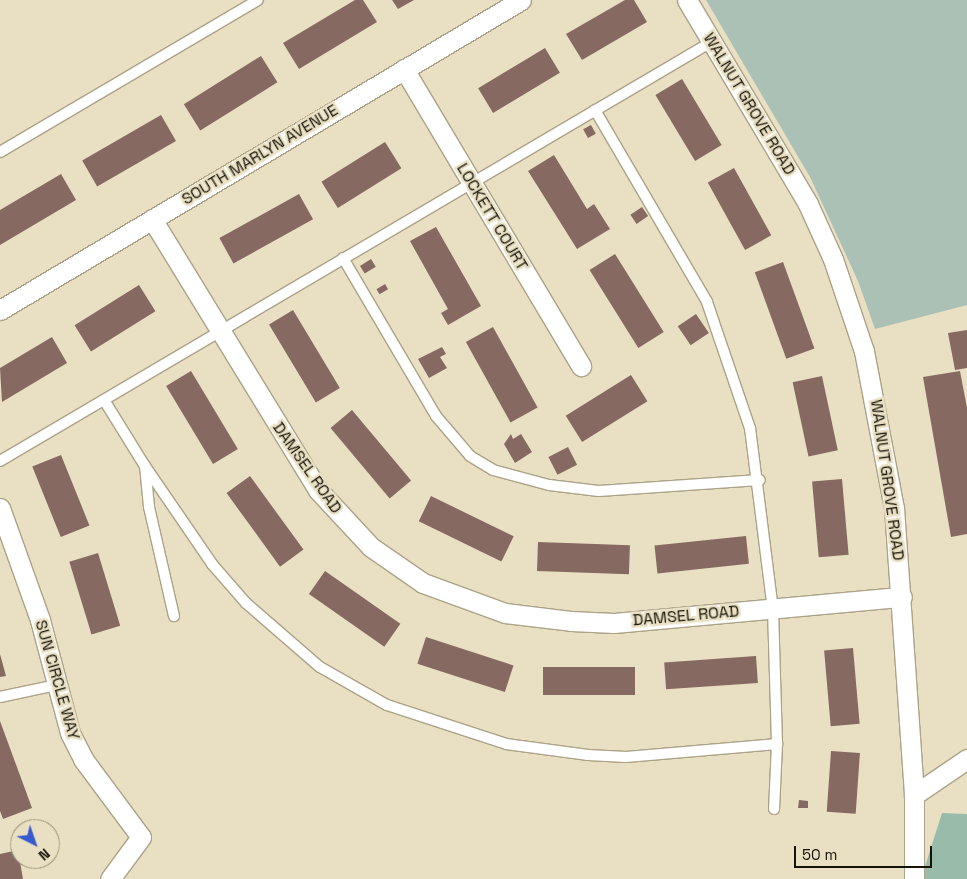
<!DOCTYPE html>
<style>
body{margin:0}
#map{position:relative;width:967px;height:879px;overflow:hidden;background:#e9e0c3;font-family:"Space Grotesk",sans-serif}
div>[style]{position:absolute}
.green>*{inset:0;background:#acc1b6}
.forest>*{inset:0;background:#99bcaa}
.building>*{inset:0;background:#866961;transform-origin:0 0}
.roads{filter:drop-shadow(1px 0 #aba287) drop-shadow(-1px 0 #aba287) drop-shadow(0 1px #aba287) drop-shadow(0 -1px #aba287)}
.service>*{height:10px;margin:-5px;padding:0 5px;transform-origin:5px;border-radius:5px;background:#fff}
.minor>*{height:19px;margin:-9.5px;padding:0 9.5px;transform-origin:9.5px;border-radius:9.5px;background:#fff}
span{translate:-50% -50%;white-space:nowrap;text-align:center;line-height:1.15;-webkit-text-stroke:5px #e9e0c3;paint-order:stroke}
.street-label{font-size:16px;color:#151208}
.north{position:absolute;left:10px;top:819px;width:50px;height:50px;box-sizing:border-box;background:#e9e0c3;border:1px solid #948e78;border-radius:50%;rotate:139deg;font-size:14px;font-weight:700;line-height:20px;text-align:center;color:#151208}
.north::after{content:'';display:block;margin:auto;width:18px;height:22px;background:#375bcc;clip-path:polygon(50% 0,100% 100%,50% 72%,0 100%)}
.scale{position:absolute;left:794px;top:846px;width:138px;height:22px;box-sizing:border-box;border:2px solid #151208;border-top:0;padding-left:6px;font-size:15px;line-height:18px;white-space:nowrap;color:#151208;-webkit-text-stroke:4px #e9e0c3;paint-order:stroke}
</style>
<div id="map">
<div class="green">
<i style="clip-path:polygon(706px 0,967px 0,967px 305px,875px 329px,858px 281px,810px 177px)"></i>
</div>
<div class="forest">
<i style="clip-path:polygon(942px 813px,967px 814px,967px 879px,921px 879px)"></i>
</div>
<div class="building">
<i style="clip-path:polygon(355px 0,363px 0,377px 22px,299px 69px,283px 43px)"></i>
<i style="clip-path:polygon(392px 0,414px 0,398px 9px)"></i>
<i style="clip-path:polygon(625px 0,634px 0,647px 22px,582px 60px,566px 34px)"></i>
<i style="left:545px;top:48px;width:29px;height:78px;rotate:59deg"></i>
<i style="left:261px;top:56px;width:31px;height:91px;rotate:58deg"></i>
<i style="left:682px;top:79px;width:77px;height:31px;rotate:59deg"></i>
<i style="left:161px;top:115px;width:30px;height:91px;rotate:60deg"></i>
<i style="left:591px;top:125px;width:10px;height:9px;rotate:61deg"></i>
<i style="left:385px;top:142px;width:31px;height:75px;rotate:58deg"></i>
<i style="clip-path:polygon(554px 155px,587px 209px,594px 204px,610px 229px,577px 249px,528px 171px)"></i>
<i style="left:734px;top:168px;width:77px;height:30px;rotate:61deg"></i>
<i style="clip-path:polygon(61px 174px,76px 200px,0 245px,0 210px)"></i>
<i style="left:299px;top:194px;width:29px;height:91px;rotate:61deg"></i>
<i style="left:642px;top:207px;width:11px;height:14px;rotate:56deg"></i>
<i style="clip-path:polygon(436px 227px,481px 306px,448px 325px,441px 313px,448px 309px,410px 241px)"></i>
<i style="left:615px;top:254px;width:92px;height:30px;rotate:58deg"></i>
<i style="left:371px;top:259px;width:9px;height:13px;rotate:58deg"></i>
<i style="left:783px;top:262px;width:92px;height:30px;rotate:70deg"></i>
<i style="left:385px;top:284px;width:6px;height:10px;rotate:59deg"></i>
<i style="left:139px;top:285px;width:31px;height:76px;rotate:58deg"></i>
<i style="left:293px;top:310px;width:91px;height:28px;rotate:59deg"></i>
<i style="left:696px;top:314px;width:23px;height:22px;rotate:56deg"></i>
<i style="left:493px;top:327px;width:92px;height:31px;rotate:61deg"></i>
<i style="clip-path:polygon(967px 330px,967px 368px,955px 370px,948px 333px)"></i>
<i style="clip-path:polygon(52px 337px,67px 363px,2px 402px,0 368px)"></i>
<i style="clip-path:polygon(442px 347px,446px 354px,440px 357px,447px 368px,429px 378px,418px 359px)"></i>
<i style="left:191px;top:371px;width:91px;height:29px;rotate:59deg"></i>
<i style="clip-path:polygon(960px 371px,967px 408px,967px 534px,951px 537px,923px 377px)"></i>
<i style="left:631px;top:375px;width:31px;height:77px;rotate:58deg"></i>
<i style="left:822px;top:376px;width:76px;height:30px;rotate:78deg"></i>
<i style="left:352px;top:410px;width:92px;height:28px;rotate:50deg"></i>
<i style="clip-path:polygon(511px 434px,513px 439px,521px 434px,532px 452px,515px 463px,504px 444px)"></i>
<i style="left:568px;top:447px;width:20px;height:22px;rotate:63deg"></i>
<i style="left:61px;top:455px;width:76px;height:31px;rotate:68deg"></i>
<i style="left:250px;top:476px;width:91px;height:29px;rotate:54deg"></i>
<i style="left:842px;top:479px;width:76px;height:30px;rotate:85deg"></i>
<i style="left:431px;top:496px;width:92px;height:28px;rotate:26deg"></i>
<i style="left:746px;top:536px;width:28px;height:92px;rotate:84deg"></i>
<i style="left:538px;top:542px;width:92px;height:29px;rotate:2deg"></i>
<i style="left:98px;top:553px;width:76px;height:30px;rotate:73deg"></i>
<i style="left:325px;top:571px;width:92px;height:28px;rotate:35deg"></i>
<i style="left:426px;top:637px;width:92px;height:28px;rotate:18deg"></i>
<i style="left:853px;top:648px;width:76px;height:29px;rotate:85deg"></i>
<i style="clip-path:polygon(0 654px,6px 676px,0 677px)"></i>
<i style="left:756px;top:656px;width:27px;height:92px;rotate:86deg"></i>
<i style="left:635px;top:667px;width:28px;height:92px;rotate:90deg"></i>
<i style="clip-path:polygon(0 721px,32px 808px,3px 819px,0 811px)"></i>
<i style="left:831px;top:751px;width:29px;height:61px;rotate:4deg"></i>
<i style="clip-path:polygon(799px 800px,808px 801px,808px 808px,798px 808px)"></i>
<i style="clip-path:polygon(18px 850px,23px 879px,0 879px,0 854px)"></i>
</div>
<div class="roads">
<div class="service">
<i style="left:595px;top:110px;width:222px;rotate:59.7deg"></i>
<i style="left:707px;top:302px;width:133px;rotate:71.2deg"></i>
<i style="left:750px;top:428px;width:182px;rotate:82.8deg"></i>
<i style="left:773px;top:609px;width:135px;rotate:88.3deg"></i>
<i style="left:777px;top:744px;width:65px;rotate:92.6deg"></i>
<i style="left:0;top:152px;width:299px;rotate:-30.5deg"></i>
<i style="left:343px;top:258px;width:183px;rotate:59.5deg"></i>
<i style="left:436px;top:416px;width:52px;rotate:49.6deg"></i>
<i style="left:470px;top:456px;width:27px;rotate:31deg"></i>
<i style="left:493px;top:470px;width:58px;rotate:15deg"></i>
<i style="left:549px;top:485px;width:50px;rotate:6.8deg"></i>
<i style="left:599px;top:491px;width:161px;rotate:-3.9deg"></i>
<i style="left:104px;top:400px;width:78px;rotate:58.2deg"></i>
<i style="left:145px;top:466px;width:41px;rotate:84.4deg"></i>
<i style="left:149px;top:507px;width:112px;rotate:77.1deg"></i>
<i style="left:0;top:461px;width:828px;rotate:-30.5deg"></i>
<i style="left:145px;top:466px;width:119px;rotate:55.6deg"></i>
<i style="left:212px;top:564px;width:52px;rotate:48.9deg"></i>
<i style="left:246px;top:603px;width:98px;rotate:40.9deg"></i>
<i style="left:320px;top:667px;width:77px;rotate:29.6deg"></i>
<i style="left:387px;top:705px;width:125px;rotate:18.1deg"></i>
<i style="left:506px;top:744px;width:83px;rotate:7.6deg"></i>
<i style="left:588px;top:755px;width:38px;rotate:3deg"></i>
<i style="left:626px;top:757px;width:152px;rotate:-4.9deg"></i>
<i style="left:0;top:697px;width:57px;rotate:-12.1deg"></i>
</div>
<div class="minor">
<i style="left:687px;top:0;width:237px;rotate:59.3deg"></i>
<i style="left:808px;top:204px;width:60px;rotate:65.6deg"></i>
<i style="left:833px;top:259px;width:97px;rotate:71.4deg"></i>
<i style="left:864px;top:351px;width:160px;rotate:79.2deg"></i>
<i style="left:894px;top:508px;width:288px;rotate:86deg"></i>
<i style="left:914px;top:795px;width:84px;rotate:90deg"></i>
<i style="left:404px;top:69px;width:346px;rotate:59.2deg"></i>
<i style="left:152px;top:219px;width:318px;rotate:58.5deg"></i>
<i style="left:318px;top:490px;width:78px;rotate:47.1deg"></i>
<i style="left:371px;top:547px;width:63px;rotate:34.7deg"></i>
<i style="left:423px;top:583px;width:87px;rotate:20.1deg"></i>
<i style="left:505px;top:613px;width:66px;rotate:6.9deg"></i>
<i style="left:571px;top:621px;width:43px;rotate:2.7deg"></i>
<i style="left:614px;top:623px;width:289px;rotate:-5.2deg"></i>
<i style="left:0;top:310px;width:606px;rotate:-30.75deg"></i>
<i style="left:0;top:508px;width:119px;rotate:70.3deg"></i>
<i style="left:40px;top:620px;width:117px;rotate:75.1deg"></i>
<i style="left:70px;top:733px;width:29px;rotate:63deg"></i>
<i style="left:83px;top:759px;width:97px;rotate:53.4deg"></i>
<i style="left:141px;top:837px;width:52px;rotate:126.4deg"></i>
<i style="left:914px;top:795px;width:64px;rotate:-34.2deg"></i>
</div>
</div>
<div class="street-label">
<span style="left:749px;top:104px;rotate:59deg">WALNUT GROVE ROAD</span>
<span style="left:260px;top:155px;rotate:-31deg">SOUTH MARLYN AVENUE</span>
<span style="left:492px;top:217px;rotate:59deg">LOCKETT COURT</span>
<span style="left:307px;top:468px;rotate:55deg">DAMSEL ROAD</span>
<span style="left:887px;top:480px;rotate:82deg">WALNUT GROVE ROAD</span>
<span style="left:686px;top:616px;rotate:-5deg">DAMSEL ROAD</span>
<span style="left:57px;top:680px;rotate:74deg">SUN CIRCLE WAY</span>
</div>
<div class="north">N</div>
<div class="scale">50 m</div>
</div>
